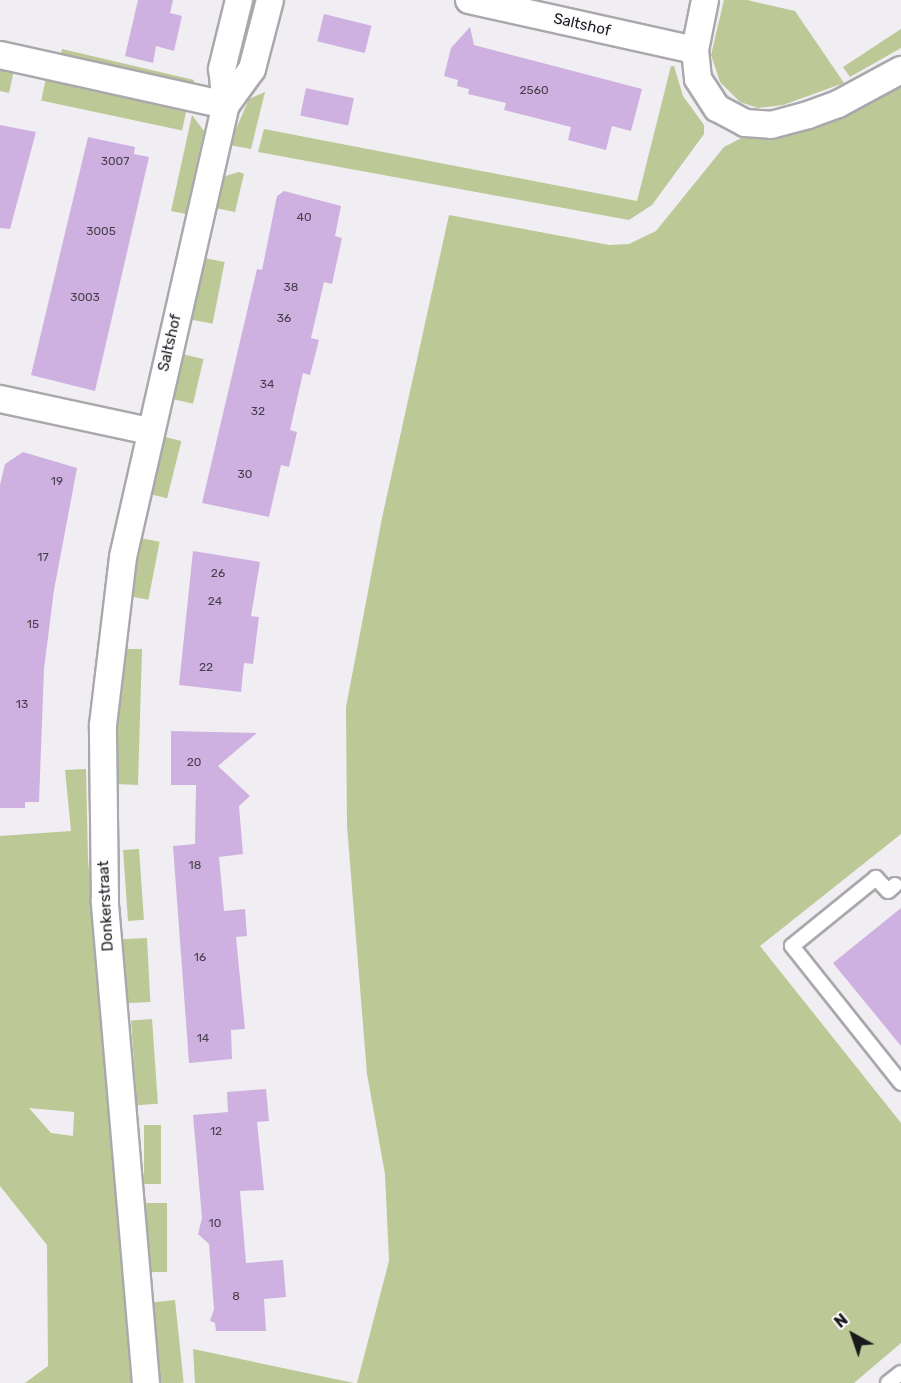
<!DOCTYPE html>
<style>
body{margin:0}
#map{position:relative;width:901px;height:1383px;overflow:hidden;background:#f0eef2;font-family:Rubik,sans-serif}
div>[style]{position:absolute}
.green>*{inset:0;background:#bcc895;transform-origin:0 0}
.building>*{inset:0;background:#ceb1e0;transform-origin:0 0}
.roads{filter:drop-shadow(2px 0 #aaa8ab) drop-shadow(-2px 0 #aaa8ab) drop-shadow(0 2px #aaa8ab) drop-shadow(0 -2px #aaa8ab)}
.lane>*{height:14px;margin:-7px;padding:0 7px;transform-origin:7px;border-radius:7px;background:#fff}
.street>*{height:26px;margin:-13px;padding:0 13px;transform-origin:13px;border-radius:13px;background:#fff}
span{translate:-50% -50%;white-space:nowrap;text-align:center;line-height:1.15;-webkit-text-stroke:4.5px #fefcff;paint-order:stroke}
.number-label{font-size:12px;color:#473f4c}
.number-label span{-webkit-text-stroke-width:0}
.street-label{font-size:15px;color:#1a191b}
.north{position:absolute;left:823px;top:1305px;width:60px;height:60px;-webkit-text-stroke:4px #fefcff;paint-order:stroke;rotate:320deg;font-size:16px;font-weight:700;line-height:24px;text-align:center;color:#1a191b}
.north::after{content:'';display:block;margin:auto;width:21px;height:27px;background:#1a191b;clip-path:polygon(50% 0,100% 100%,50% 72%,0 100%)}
</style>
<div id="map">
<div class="green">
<i style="clip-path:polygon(246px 0,260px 0,242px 73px,232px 73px)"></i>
<i style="clip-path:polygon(724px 0,747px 0,795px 11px,844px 83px,783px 105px,758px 108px,740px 102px,720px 82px,711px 55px)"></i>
<i style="clip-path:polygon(901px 29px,901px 48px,850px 77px,843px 67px)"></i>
<i style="clip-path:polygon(62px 49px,194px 80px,193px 87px,60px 58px)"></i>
<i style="clip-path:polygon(671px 66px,674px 66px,683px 96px,704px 125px,704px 134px,652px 205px,629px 220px,258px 152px,264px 129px,637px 201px)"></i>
<i style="clip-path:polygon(0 67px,14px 70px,9px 93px,0 91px)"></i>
<i style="left:46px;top:78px;width:144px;height:23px;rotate:12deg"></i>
<i style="clip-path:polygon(901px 81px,901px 834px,760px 946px,901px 1123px,901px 1343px,854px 1383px,357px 1383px,389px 1261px,385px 1174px,367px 1074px,347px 826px,346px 707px,382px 518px,449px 215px,609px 245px,629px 244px,656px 231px,724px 147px,747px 135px)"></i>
<i style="clip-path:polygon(265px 92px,251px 149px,229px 145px,249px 99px)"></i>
<i style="clip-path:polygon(192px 115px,204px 131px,186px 214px,171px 211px)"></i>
<i style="clip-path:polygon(239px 172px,244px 174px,235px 212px,215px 208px,222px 177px)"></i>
<i style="left:204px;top:258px;width:21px;height:63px;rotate:11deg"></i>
<i style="left:182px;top:354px;width:22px;height:46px;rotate:13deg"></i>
<i style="left:161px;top:436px;width:21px;height:59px;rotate:14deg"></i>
<i style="left:140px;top:538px;width:20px;height:59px;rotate:11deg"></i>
<i style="clip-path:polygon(123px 649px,142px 649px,138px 785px,114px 784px)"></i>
<i style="clip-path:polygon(evenodd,86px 769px,88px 859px,131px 1383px,25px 1383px,48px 1366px,47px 1245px,0 1186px,0 836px,71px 831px,65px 770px,86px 769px,29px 1108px,74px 1112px,73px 1136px,51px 1133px,29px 1108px)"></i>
<i style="left:139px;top:849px;width:71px;height:16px;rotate:86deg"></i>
<i style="left:147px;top:938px;width:64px;height:26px;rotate:87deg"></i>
<i style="left:152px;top:1019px;width:85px;height:21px;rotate:86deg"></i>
<i style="left:144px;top:1125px;width:17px;height:59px"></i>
<i style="left:144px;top:1203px;width:23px;height:69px"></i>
<i style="left:175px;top:1300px;width:83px;height:24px;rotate:84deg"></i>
<i style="clip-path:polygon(193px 1349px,354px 1383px,195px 1383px)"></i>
</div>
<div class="building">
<i style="clip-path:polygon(138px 0,173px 0,170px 13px,182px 16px,174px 51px,156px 46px,153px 63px,125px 56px)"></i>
<i style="left:324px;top:14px;width:49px;height:28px;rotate:14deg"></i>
<i style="clip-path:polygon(470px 27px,474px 45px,642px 89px,631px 131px,612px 126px,606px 150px,568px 140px,571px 127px,504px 110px,506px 103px,468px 94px,469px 89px,457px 86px,458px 80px,444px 76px,451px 48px)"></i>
<i style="left:306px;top:88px;width:49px;height:28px;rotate:12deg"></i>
<i style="clip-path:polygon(0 125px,36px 132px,10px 229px,0 228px)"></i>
<i style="clip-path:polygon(88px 137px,135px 147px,134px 154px,149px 157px,95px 391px,31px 375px)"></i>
<i style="clip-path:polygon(284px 191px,341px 206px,335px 236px,342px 238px,332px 284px,324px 282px,311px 338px,319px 340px,310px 375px,303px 373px,290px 430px,297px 432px,289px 467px,281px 465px,269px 517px,202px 503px,257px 269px,262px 270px,277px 196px)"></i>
<i style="clip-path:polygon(23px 452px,77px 468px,54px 590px,44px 669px,39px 802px,25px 802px,25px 808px,0 808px,0 485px,5px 464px)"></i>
<i style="clip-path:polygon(193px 551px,260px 562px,251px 616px,259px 617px,253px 664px,244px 663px,241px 692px,179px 685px)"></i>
<i style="clip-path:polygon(171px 731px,257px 733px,218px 766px,250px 796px,239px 806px,243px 854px,219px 857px,224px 911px,245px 909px,247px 936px,236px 937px,245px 1029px,231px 1030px,232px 1059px,189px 1063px,173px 846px,195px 844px,196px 785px,171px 785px)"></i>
<i style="clip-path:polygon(901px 908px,901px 1046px,833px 963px)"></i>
<i style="clip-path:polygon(266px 1089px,269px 1121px,257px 1122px,264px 1190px,240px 1191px,246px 1263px,283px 1260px,286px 1297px,264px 1299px,266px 1331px,216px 1331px,215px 1323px,210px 1321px,214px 1309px,209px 1244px,198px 1234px,202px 1218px,193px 1115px,228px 1112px,227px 1092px)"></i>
</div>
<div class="roads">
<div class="lane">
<i style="left:895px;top:885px;width:9px;rotate:139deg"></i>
<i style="left:888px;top:891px;width:18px;rotate:-133deg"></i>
<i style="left:876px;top:878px;width:108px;rotate:141deg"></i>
<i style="left:792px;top:946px;width:175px;rotate:51.5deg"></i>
<i style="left:888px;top:1383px;width:16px;rotate:-38deg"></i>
</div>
<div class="street">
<i style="left:469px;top:0;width:231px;rotate:12.5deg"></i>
<i style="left:705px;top:0;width:51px;rotate:101.3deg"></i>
<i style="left:695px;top:50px;width:29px;rotate:84deg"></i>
<i style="left:698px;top:79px;width:35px;rotate:57deg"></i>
<i style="left:717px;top:108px;width:32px;rotate:28deg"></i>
<i style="left:745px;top:123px;width:26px;rotate:4deg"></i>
<i style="left:771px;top:125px;width:38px;rotate:-15deg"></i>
<i style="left:808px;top:115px;width:32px;rotate:-20deg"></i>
<i style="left:838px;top:104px;width:72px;rotate:-28.4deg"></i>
<i style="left:0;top:55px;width:231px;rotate:12.5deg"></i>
<i style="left:226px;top:105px;width:44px;rotate:-54.2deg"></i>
<i style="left:252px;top:69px;width:71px;rotate:-75.4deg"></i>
<i style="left:0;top:399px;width:152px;rotate:12.1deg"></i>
<i style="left:146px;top:1383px;width:485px;rotate:-94.9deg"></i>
<i style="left:105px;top:900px;width:175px;rotate:-90.7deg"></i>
<i style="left:103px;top:725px;width:169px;rotate:-83.2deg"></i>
<i style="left:123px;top:557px;width:464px;rotate:-77.2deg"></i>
<i style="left:226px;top:105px;width:36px;rotate:-96deg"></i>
<i style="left:222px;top:69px;width:71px;rotate:-76.2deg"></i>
</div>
</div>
<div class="number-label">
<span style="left:534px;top:91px">2560</span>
<span style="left:115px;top:162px">3007</span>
<span style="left:304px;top:218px">40</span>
<span style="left:101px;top:232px">3005</span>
<span style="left:291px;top:288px">38</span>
<span style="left:85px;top:298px">3003</span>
<span style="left:284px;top:319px">36</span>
<span style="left:267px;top:385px">34</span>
<span style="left:258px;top:412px">32</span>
<span style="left:245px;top:475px">30</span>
<span style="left:57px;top:482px">19</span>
<span style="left:43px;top:558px">17</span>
<span style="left:218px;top:574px">26</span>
<span style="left:215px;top:602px">24</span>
<span style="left:33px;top:625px">15</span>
<span style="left:206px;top:668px">22</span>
<span style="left:22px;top:705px">13</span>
<span style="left:194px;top:763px">20</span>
<span style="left:195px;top:866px">18</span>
<span style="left:200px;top:958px">16</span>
<span style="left:203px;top:1039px">14</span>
<span style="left:216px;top:1132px">12</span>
<span style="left:215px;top:1224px">10</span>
<span style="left:236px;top:1297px">8</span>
</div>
<div class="street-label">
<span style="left:582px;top:25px;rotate:13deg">Saltshof</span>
<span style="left:170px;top:343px;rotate:-77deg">Saltshof</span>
<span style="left:106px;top:906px;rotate:-93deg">Donkerstraat</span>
</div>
<div class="north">N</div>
</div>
